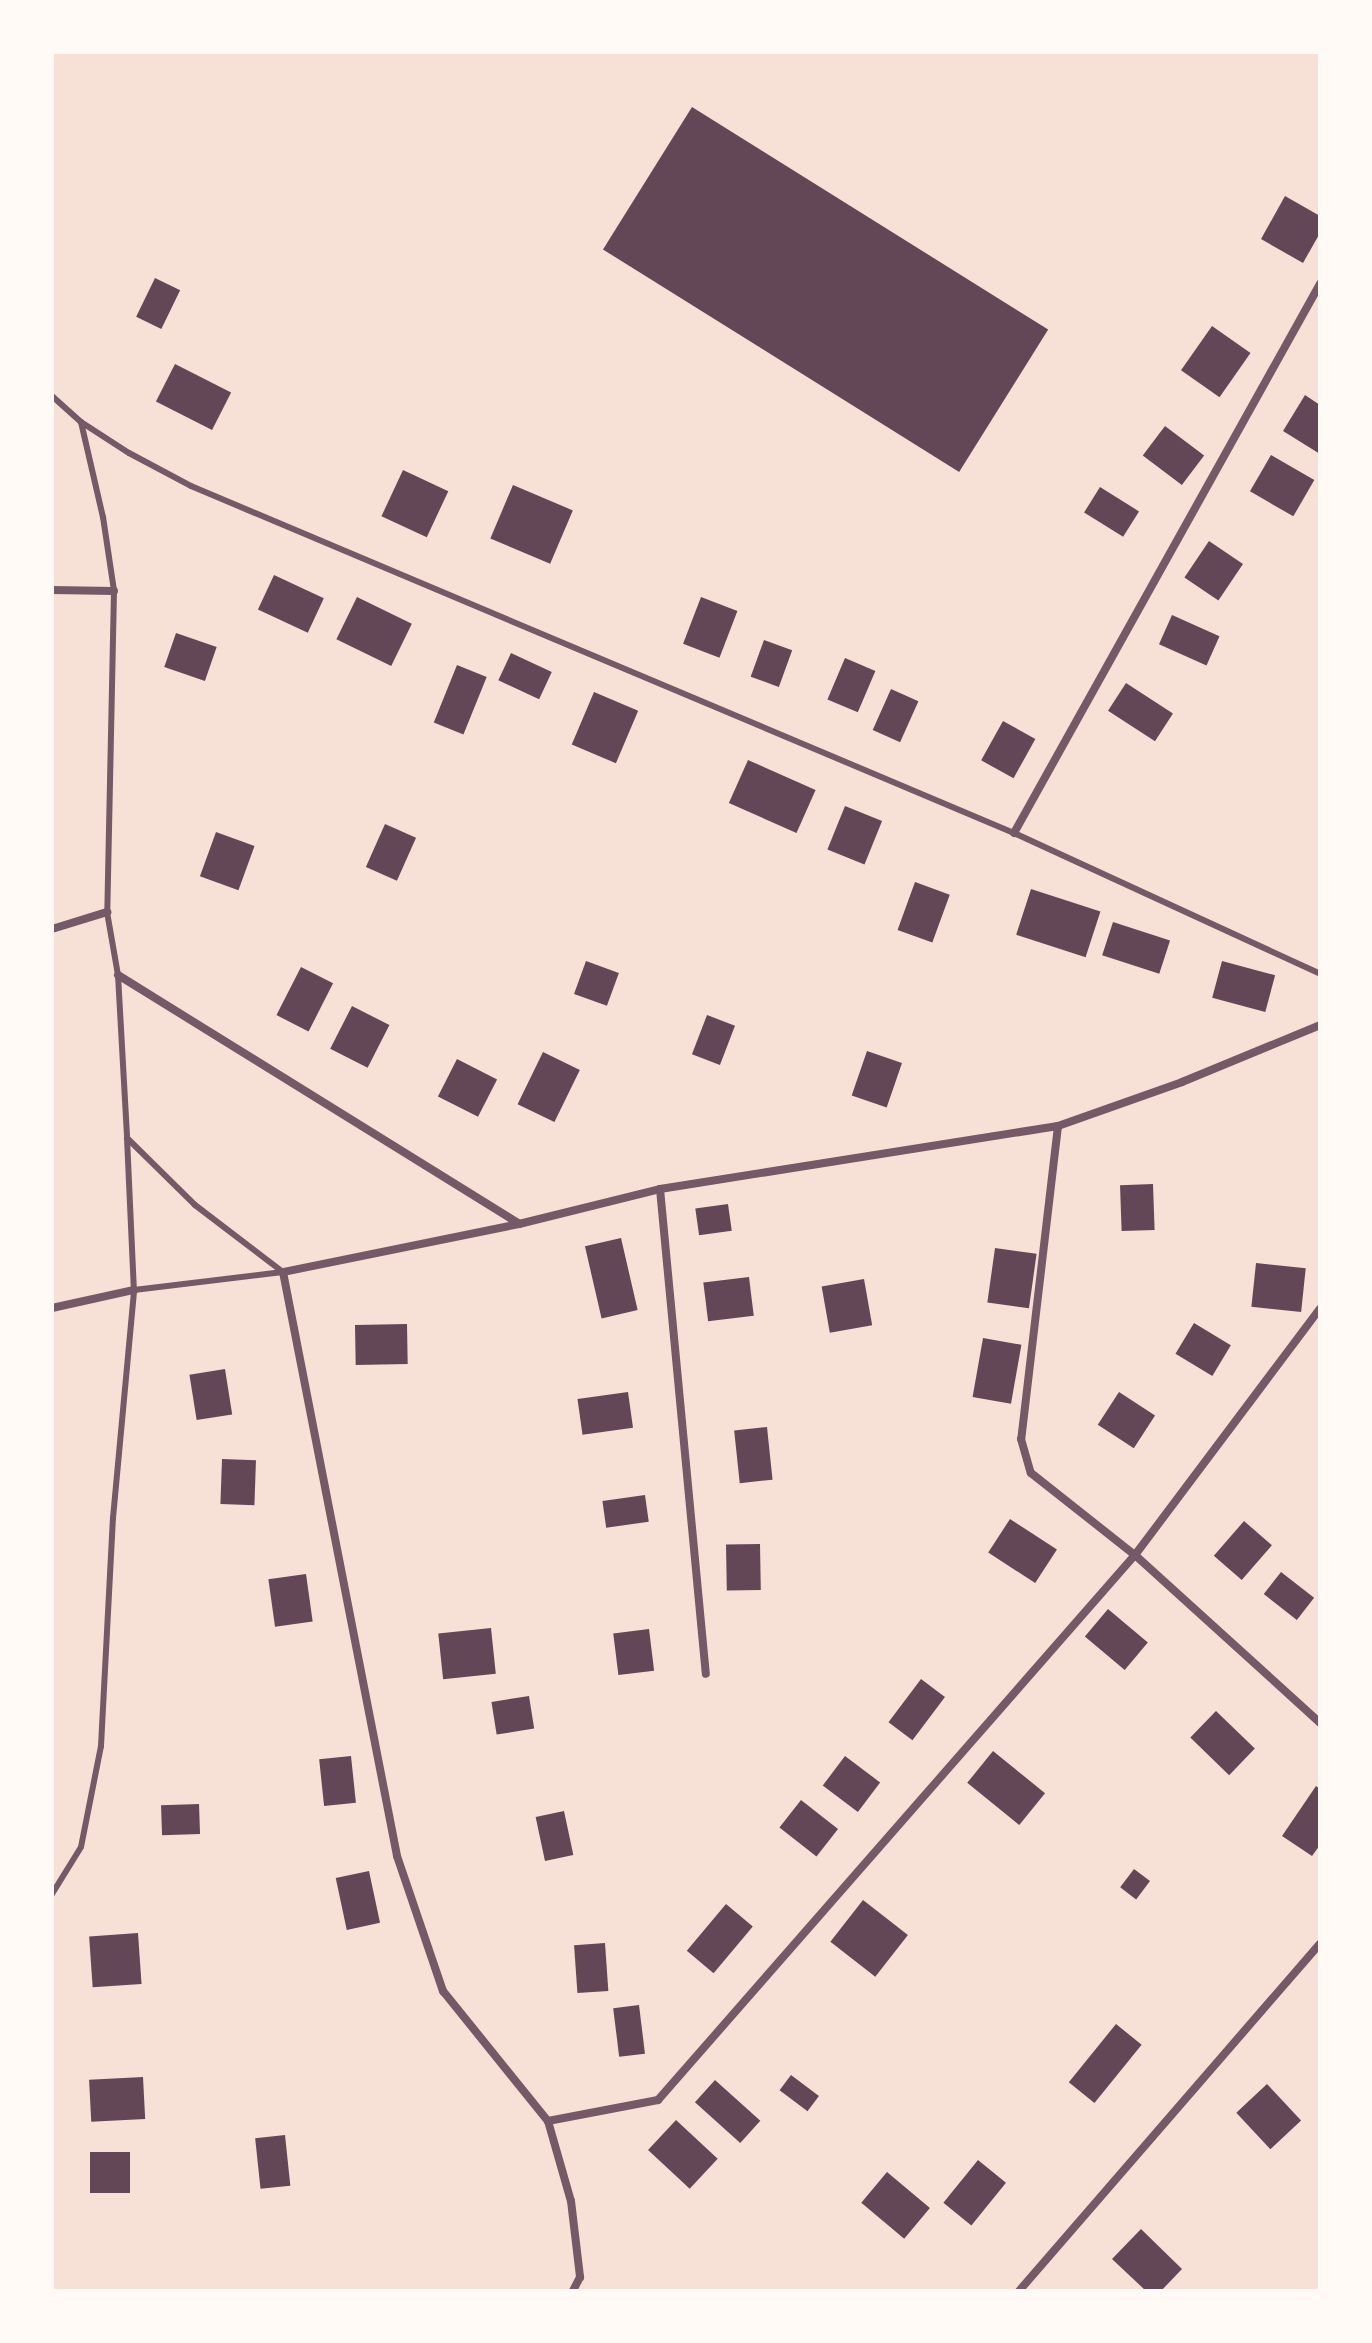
<!DOCTYPE html>
<style>
body{margin:0}
#map{position:relative;width:1372px;height:2343px;overflow:hidden;background:#f7e1d7;font-family:Ubuntu,sans-serif}
div>[style]{position:absolute}
.building>*{inset:0;background:#644757;transform-origin:0 0}
.service>*{height:6px;margin:-3px;padding:0 3px;transform-origin:3px;border-radius:3px;background:#755966}
.minor>*{height:8px;margin:-4px;padding:0 4px;transform-origin:4px;border-radius:4px;background:#755966}
span{translate:-50% -50%;white-space:nowrap;text-align:center;line-height:1.15;-webkit-text-stroke:8px #fffaf5;paint-order:stroke}
.frame{position:absolute;inset:0;border:54px solid #fffaf5;pointer-events:none}
</style>
<div id="map">
<div class="building">
<i style="left:692px;top:107px;width:420px;height:168px;rotate:32deg"></i>
<i style="clip-path:polygon(1285px 196px,1320px 216px,1320px 233px,1303px 263px,1261px 239px)"></i>
<i style="left:155px;top:278px;width:28px;height:43px;rotate:26deg"></i>
<i style="left:1212px;top:326px;width:47px;height:54px;rotate:35deg"></i>
<i style="left:175px;top:364px;width:63px;height:42px;rotate:27deg"></i>
<i style="clip-path:polygon(1305px 395px,1320px 405px,1320px 454px,1283px 431px)"></i>
<i style="left:1165px;top:426px;width:49px;height:37px;rotate:37deg"></i>
<i style="left:1271px;top:455px;width:50px;height:42px;rotate:30deg"></i>
<i style="left:403px;top:470px;width:50px;height:51px;rotate:25deg"></i>
<i style="left:513px;top:485px;width:65px;height:58px;rotate:23deg"></i>
<i style="left:1100px;top:487px;width:46px;height:30px;rotate:32deg"></i>
<i style="left:1209px;top:541px;width:41px;height:44px;rotate:34deg"></i>
<i style="left:274px;top:575px;width:55px;height:38px;rotate:25deg"></i>
<i style="left:357px;top:597px;width:61px;height:47px;rotate:26deg"></i>
<i style="left:701px;top:597px;width:39px;height:50px;rotate:21deg"></i>
<i style="left:1172px;top:615px;width:52px;height:32px;rotate:24deg"></i>
<i style="left:176px;top:633px;width:43px;height:36px;rotate:19deg"></i>
<i style="left:764px;top:640px;width:30px;height:39px;rotate:20deg"></i>
<i style="left:511px;top:653px;width:45px;height:30px;rotate:25deg"></i>
<i style="left:845px;top:658px;width:33px;height:45px;rotate:23deg"></i>
<i style="left:457px;top:665px;width:32px;height:62px;rotate:22deg"></i>
<i style="left:1126px;top:683px;width:56px;height:33px;rotate:33deg"></i>
<i style="left:891px;top:689px;width:30px;height:45px;rotate:24deg"></i>
<i style="left:594px;top:692px;width:48px;height:57px;rotate:23deg"></i>
<i style="left:1003px;top:721px;width:37px;height:45px;rotate:29deg"></i>
<i style="left:748px;top:760px;width:74px;height:47px;rotate:24deg"></i>
<i style="left:845px;top:806px;width:40px;height:47px;rotate:22deg"></i>
<i style="left:385px;top:824px;width:34px;height:47px;rotate:24deg"></i>
<i style="left:216px;top:832px;width:41px;height:47px;rotate:20deg"></i>
<i style="left:915px;top:882px;width:37px;height:51px;rotate:20deg"></i>
<i style="left:1031px;top:889px;width:73px;height:48px;rotate:18deg"></i>
<i style="left:1113px;top:922px;width:60px;height:35px;rotate:18deg"></i>
<i style="left:586px;top:961px;width:35px;height:35px;rotate:20deg"></i>
<i style="left:1222px;top:961px;width:55px;height:38px;rotate:15deg"></i>
<i style="left:301px;top:967px;width:36px;height:54px;rotate:27deg"></i>
<i style="left:352px;top:1006px;width:42px;height:48px;rotate:27deg"></i>
<i style="left:707px;top:1015px;width:30px;height:42px;rotate:21deg"></i>
<i style="left:867px;top:1051px;width:37px;height:47px;rotate:19deg"></i>
<i style="left:543px;top:1052px;width:41px;height:58px;rotate:26deg"></i>
<i style="left:457px;top:1059px;width:45px;height:42px;rotate:27deg"></i>
<i style="left:1153px;top:1184px;width:46px;height:33px;rotate:88deg"></i>
<i style="left:728px;top:1204px;width:27px;height:33px;rotate:82deg"></i>
<i style="left:621px;top:1238px;width:74px;height:37px;rotate:77deg"></i>
<i style="left:995px;top:1248px;width:42px;height:55px;rotate:8deg"></i>
<i style="left:1256px;top:1263px;width:50px;height:44px;rotate:6deg"></i>
<i style="left:749px;top:1277px;width:39px;height:46px;rotate:83deg"></i>
<i style="left:864px;top:1279px;width:47px;height:43px;rotate:80deg"></i>
<i style="left:1194px;top:1323px;width:43px;height:36px;rotate:31deg"></i>
<i style="left:407px;top:1324px;width:40px;height:52px;rotate:89deg"></i>
<i style="left:983px;top:1338px;width:39px;height:60px;rotate:10deg"></i>
<i style="left:225px;top:1369px;width:46px;height:36px;rotate:81deg"></i>
<i style="left:628px;top:1392px;width:36px;height:51px;rotate:82deg"></i>
<i style="left:1119px;top:1392px;width:43px;height:39px;rotate:33deg"></i>
<i style="left:767px;top:1427px;width:53px;height:33px;rotate:84deg"></i>
<i style="left:222px;top:1459px;width:34px;height:45px;rotate:2deg"></i>
<i style="left:645px;top:1495px;width:27px;height:43px;rotate:82deg"></i>
<i style="left:1010px;top:1519px;width:56px;height:40px;rotate:33deg"></i>
<i style="left:1244px;top:1521px;width:37px;height:46px;rotate:41deg"></i>
<i style="left:760px;top:1544px;width:46px;height:34px;rotate:89deg"></i>
<i style="left:1281px;top:1572px;width:42px;height:28px;rotate:38deg"></i>
<i style="left:306px;top:1574px;width:48px;height:38px;rotate:82deg"></i>
<i style="left:1108px;top:1609px;width:52px;height:36px;rotate:40deg"></i>
<i style="left:491px;top:1628px;width:46px;height:53px;rotate:84deg"></i>
<i style="left:649px;top:1629px;width:42px;height:36px;rotate:83deg"></i>
<i style="left:921px;top:1679px;width:30px;height:54px;rotate:37deg"></i>
<i style="left:529px;top:1696px;width:33px;height:38px;rotate:81deg"></i>
<i style="left:1216px;top:1711px;width:54px;height:37px;rotate:44deg"></i>
<i style="left:993px;top:1751px;width:67px;height:41px;rotate:39deg"></i>
<i style="left:351px;top:1756px;width:47px;height:32px;rotate:84deg"></i>
<i style="left:845px;top:1756px;width:44px;height:37px;rotate:37deg"></i>
<i style="clip-path:polygon(1316px 1786px,1320px 1789px,1320px 1845px,1312px 1856px,1282px 1836px)"></i>
<i style="left:801px;top:1800px;width:47px;height:35px;rotate:38deg"></i>
<i style="left:199px;top:1804px;width:30px;height:38px;rotate:88deg"></i>
<i style="left:564px;top:1811px;width:45px;height:29px;rotate:78deg"></i>
<i style="left:1134px;top:1869px;width:20px;height:23px;rotate:37deg"></i>
<i style="left:369px;top:1871px;width:53px;height:34px;rotate:78deg"></i>
<i style="left:863px;top:1900px;width:57px;height:53px;rotate:38deg"></i>
<i style="left:726px;top:1904px;width:35px;height:61px;rotate:40deg"></i>
<i style="left:138px;top:1933px;width:51px;height:49px;rotate:86deg"></i>
<i style="left:605px;top:1943px;width:48px;height:31px;rotate:86deg"></i>
<i style="left:639px;top:2005px;width:49px;height:26px;rotate:83deg"></i>
<i style="left:1116px;top:2024px;width:33px;height:75px;rotate:39deg"></i>
<i style="left:791px;top:2075px;width:35px;height:19px;rotate:37deg"></i>
<i style="left:143px;top:2077px;width:42px;height:54px;rotate:87deg"></i>
<i style="left:715px;top:2080px;width:61px;height:30px;rotate:42deg"></i>
<i style="left:1267px;top:2084px;width:50px;height:42px;rotate:47deg"></i>
<i style="left:676px;top:2120px;width:57px;height:41px;rotate:43deg"></i>
<i style="left:285px;top:2135px;width:51px;height:30px;rotate:84deg"></i>
<i style="left:90px;top:2152px;width:40px;height:41px"></i>
<i style="left:978px;top:2160px;width:36px;height:55px;rotate:39deg"></i>
<i style="left:887px;top:2172px;width:56px;height:40px;rotate:40deg"></i>
<i style="clip-path:polygon(1141px 2229px,1182px 2269px,1161px 2291px,1146px 2291px,1112px 2259px)"></i>
</div>
<div class="service">
<i style="left:52px;top:396px;width:39px;rotate:42deg"></i>
<i style="left:81px;top:422px;width:57px;rotate:32.9deg"></i>
<i style="left:129px;top:453px;width:70px;rotate:28deg"></i>
<i style="left:191px;top:486px;width:893px;rotate:22.86deg"></i>
<i style="left:1014px;top:833px;width:337px;rotate:24.7deg"></i>
<i style="left:81px;top:422px;width:98px;rotate:77deg"></i>
<i style="left:103px;top:517px;width:75px;rotate:81.5deg"></i>
<i style="left:114px;top:591px;width:321px;rotate:91.2deg"></i>
<i style="left:107px;top:912px;width:64px;rotate:80.1deg"></i>
<i style="left:118px;top:975px;width:163px;rotate:86.8deg"></i>
<i style="left:127px;top:1138px;width:95px;rotate:44.6deg"></i>
<i style="left:195px;top:1205px;width:111px;rotate:37.3deg"></i>
<i style="left:127px;top:1138px;width:152px;rotate:87.4deg"></i>
<i style="left:52px;top:1894px;width:55px;rotate:-58.3deg"></i>
<i style="left:81px;top:1847px;width:103px;rotate:-78.8deg"></i>
<i style="left:101px;top:1746px;width:228px;rotate:-87deg"></i>
<i style="left:113px;top:1518px;width:229px;rotate:-84.7deg"></i>
<i style="left:134px;top:1290px;width:150px;rotate:-6.9deg"></i>
</div>
<div class="minor">
<i style="left:52px;top:590px;width:62px;rotate:0.9deg"></i>
<i style="left:1014px;top:833px;width:629px;rotate:-60.87deg"></i>
<i style="left:52px;top:929px;width:58px;rotate:-17.2deg"></i>
<i style="left:118px;top:975px;width:472px;rotate:31.8deg"></i>
<i style="left:519px;top:1224px;width:145px;rotate:-13.9deg"></i>
<i style="left:660px;top:1189px;width:487px;rotate:84.6deg"></i>
<i style="left:1058px;top:1126px;width:315px;rotate:96.7deg"></i>
<i style="left:1021px;top:1439px;width:35px;rotate:74deg"></i>
<i style="left:1031px;top:1473px;width:132px;rotate:38.3deg"></i>
<i style="left:1135px;top:1555px;width:250px;rotate:42.2deg"></i>
<i style="left:660px;top:1189px;width:403px;rotate:-9deg"></i>
<i style="left:1058px;top:1126px;width:132px;rotate:-19.5deg"></i>
<i style="left:1182px;top:1082px;width:149px;rotate:-22.4deg"></i>
<i style="left:519px;top:1224px;width:241px;rotate:168.5deg"></i>
<i style="left:283px;top:1272px;width:595px;rotate:78.95deg"></i>
<i style="left:397px;top:1856px;width:143px;rotate:71.2deg"></i>
<i style="left:443px;top:1991px;width:167px;rotate:51.1deg"></i>
<i style="left:548px;top:2121px;width:83px;rotate:74deg"></i>
<i style="left:571px;top:2201px;width:77px;rotate:83.2deg"></i>
<i style="left:580px;top:2277px;width:16px;rotate:117deg"></i>
<i style="left:52px;top:1308px;width:84px;rotate:-12.4deg"></i>
<i style="left:548px;top:2121px;width:112px;rotate:-10.8deg"></i>
<i style="left:658px;top:2100px;width:724px;rotate:-48.81deg"></i>
<i style="left:1135px;top:1555px;width:308px;rotate:-53.1deg"></i>
<i style="left:1019px;top:2291px;width:459px;rotate:-49.1deg"></i>
</div>
<div class="frame"></div>
</div>
